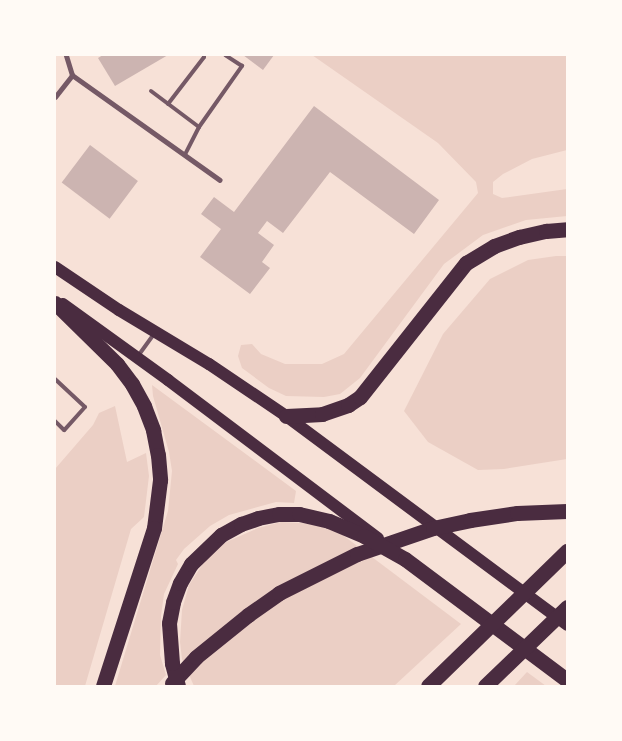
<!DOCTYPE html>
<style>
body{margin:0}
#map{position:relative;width:622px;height:741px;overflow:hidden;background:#f7e1d7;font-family:"Fira Sans Condensed",sans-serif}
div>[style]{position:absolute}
.green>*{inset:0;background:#ebcfc5}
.building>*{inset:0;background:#ccb4b1;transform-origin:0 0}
.service>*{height:4px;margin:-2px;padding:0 2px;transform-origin:2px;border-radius:2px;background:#755966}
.minor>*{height:5px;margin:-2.5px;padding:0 2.5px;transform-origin:2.5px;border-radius:2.5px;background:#755966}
.primary>*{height:12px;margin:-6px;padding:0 6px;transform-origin:6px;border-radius:6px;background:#4a2c40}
.motorway>*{height:15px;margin:-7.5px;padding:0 7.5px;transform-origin:7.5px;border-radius:7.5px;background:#4a2c40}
span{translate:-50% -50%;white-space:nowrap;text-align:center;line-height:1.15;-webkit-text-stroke:4px #fffaf5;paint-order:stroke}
.frame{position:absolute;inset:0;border:56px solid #fffaf5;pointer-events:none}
</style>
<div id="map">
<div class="green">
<i style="clip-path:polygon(312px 55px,567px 55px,567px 150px,532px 159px,503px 174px,493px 182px,493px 194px,502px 198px,567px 189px,567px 216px,526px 220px,483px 235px,444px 264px,360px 378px,340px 394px,324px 397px,286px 396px,269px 388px,242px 368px,238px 356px,241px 345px,252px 344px,261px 354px,285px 364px,322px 364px,344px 354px,478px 193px,476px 182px,438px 143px)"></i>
<i style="clip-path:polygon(556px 256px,567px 256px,567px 459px,504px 469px,478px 470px,428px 442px,404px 411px,443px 334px,490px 279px,528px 260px)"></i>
<i style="clip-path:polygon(152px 385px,296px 491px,294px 503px,276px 502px,229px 515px,210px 526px,184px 549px,176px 560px,178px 564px,164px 594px,161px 616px,160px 655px,166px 675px,156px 686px,115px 686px,168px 511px,172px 471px,169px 452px,153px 396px)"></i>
<i style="clip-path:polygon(115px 406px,127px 462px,146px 453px,149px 476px,144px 517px,131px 529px,85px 686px,55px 686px,55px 469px,93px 425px,99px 413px)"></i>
<i style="clip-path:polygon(281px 522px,321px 524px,340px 533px,461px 624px,394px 686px,194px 686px,182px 659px,180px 642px,182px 610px,189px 585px,204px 562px,224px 543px,258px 528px)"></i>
<i style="clip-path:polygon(527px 672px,546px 686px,514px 686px)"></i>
</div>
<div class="building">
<i style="clip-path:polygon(103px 55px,168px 55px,115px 86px,98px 58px)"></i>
<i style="clip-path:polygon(243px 55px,274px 55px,263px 70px)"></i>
<i style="clip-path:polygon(314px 106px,439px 200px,414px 234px,330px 172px,283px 233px,267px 221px,258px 233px,274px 245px,262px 262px,270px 268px,250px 294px,200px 257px,221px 229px,201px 214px,214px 197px,234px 212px)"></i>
<i style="left:90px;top:145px;width:60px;height:47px;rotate:37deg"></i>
</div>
<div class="service">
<i style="left:151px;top:91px;width:60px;rotate:36.9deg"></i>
<i style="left:199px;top:127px;width:31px;rotate:117deg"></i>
<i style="left:168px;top:104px;width:59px;rotate:-52.5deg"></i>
<i style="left:204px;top:57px;width:2px;rotate:-90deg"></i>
<i style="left:199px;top:127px;width:75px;rotate:-54.8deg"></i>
<i style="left:242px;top:66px;width:20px;rotate:-147deg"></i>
<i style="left:138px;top:356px;width:29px;rotate:-54deg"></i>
<i style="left:55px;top:379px;width:41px;rotate:43deg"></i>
<i style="left:85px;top:407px;width:31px;rotate:132deg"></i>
<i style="left:64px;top:430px;width:13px;rotate:-135deg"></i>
</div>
<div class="minor">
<i style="left:72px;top:75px;width:181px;rotate:35.4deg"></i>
<i style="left:55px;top:97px;width:28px;rotate:-52deg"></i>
<i style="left:72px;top:75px;width:21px;rotate:-107deg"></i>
</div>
<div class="primary">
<i style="left:55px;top:267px;width:77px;rotate:33.9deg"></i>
<i style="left:119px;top:310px;width:105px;rotate:31deg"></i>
<i style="left:209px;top:364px;width:93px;rotate:34deg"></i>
<i style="left:286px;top:416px;width:350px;rotate:36.6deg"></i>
<i style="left:63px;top:304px;width:130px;rotate:35.9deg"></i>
<i style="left:168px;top:380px;width:263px;rotate:37deg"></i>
</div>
<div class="motorway">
<i style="left:55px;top:303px;width:87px;rotate:44.5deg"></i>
<i style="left:117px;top:364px;width:25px;rotate:53deg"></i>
<i style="left:132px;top:384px;width:25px;rotate:61deg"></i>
<i style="left:144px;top:406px;width:26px;rotate:69deg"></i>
<i style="left:153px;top:430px;width:25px;rotate:79deg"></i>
<i style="left:158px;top:455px;width:25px;rotate:85deg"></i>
<i style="left:160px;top:480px;width:48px;rotate:97.1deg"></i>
<i style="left:154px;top:528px;width:166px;rotate:107.9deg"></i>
<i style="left:286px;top:416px;width:36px;rotate:-3deg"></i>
<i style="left:322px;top:414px;width:28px;rotate:-19deg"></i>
<i style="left:348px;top:405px;width:14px;rotate:-34deg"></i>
<i style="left:360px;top:397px;width:171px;rotate:-51.7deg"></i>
<i style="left:466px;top:263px;width:33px;rotate:-31deg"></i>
<i style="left:494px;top:246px;width:27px;rotate:-20deg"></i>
<i style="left:519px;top:237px;width:28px;rotate:-13deg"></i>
<i style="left:546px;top:231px;width:21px;rotate:-5deg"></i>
<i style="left:172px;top:683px;width:35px;rotate:-47deg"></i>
<i style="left:196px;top:657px;width:67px;rotate:-38.9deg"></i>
<i style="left:248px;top:615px;width:38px;rotate:-35deg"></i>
<i style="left:279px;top:593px;width:87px;rotate:-26.6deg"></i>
<i style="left:357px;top:554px;width:80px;rotate:-18.9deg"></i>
<i style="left:433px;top:528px;width:38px;rotate:-12deg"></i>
<i style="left:470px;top:520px;width:48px;rotate:-8.5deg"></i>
<i style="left:517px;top:513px;width:50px;rotate:-2.3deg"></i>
<i style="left:178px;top:686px;width:24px;rotate:-105deg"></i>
<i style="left:172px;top:663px;width:40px;rotate:-94.3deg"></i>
<i style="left:169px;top:623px;width:21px;rotate:-79deg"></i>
<i style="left:173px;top:602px;width:20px;rotate:-70deg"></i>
<i style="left:180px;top:583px;width:22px;rotate:-60deg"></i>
<i style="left:191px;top:564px;width:42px;rotate:-44deg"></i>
<i style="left:221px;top:535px;width:23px;rotate:-29deg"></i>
<i style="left:241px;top:524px;width:18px;rotate:-19deg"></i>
<i style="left:258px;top:518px;width:21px;rotate:-11deg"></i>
<i style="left:279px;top:514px;width:20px"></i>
<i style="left:299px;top:514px;width:31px;rotate:13deg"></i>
<i style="left:329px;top:521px;width:38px;rotate:23deg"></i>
<i style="left:364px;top:536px;width:47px;rotate:29.3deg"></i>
<i style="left:405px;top:559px;width:202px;rotate:36.8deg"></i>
<i style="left:428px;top:686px;width:194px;rotate:-44.2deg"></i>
<i style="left:485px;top:686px;width:114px;rotate:-43.9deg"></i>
</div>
<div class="frame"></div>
</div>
